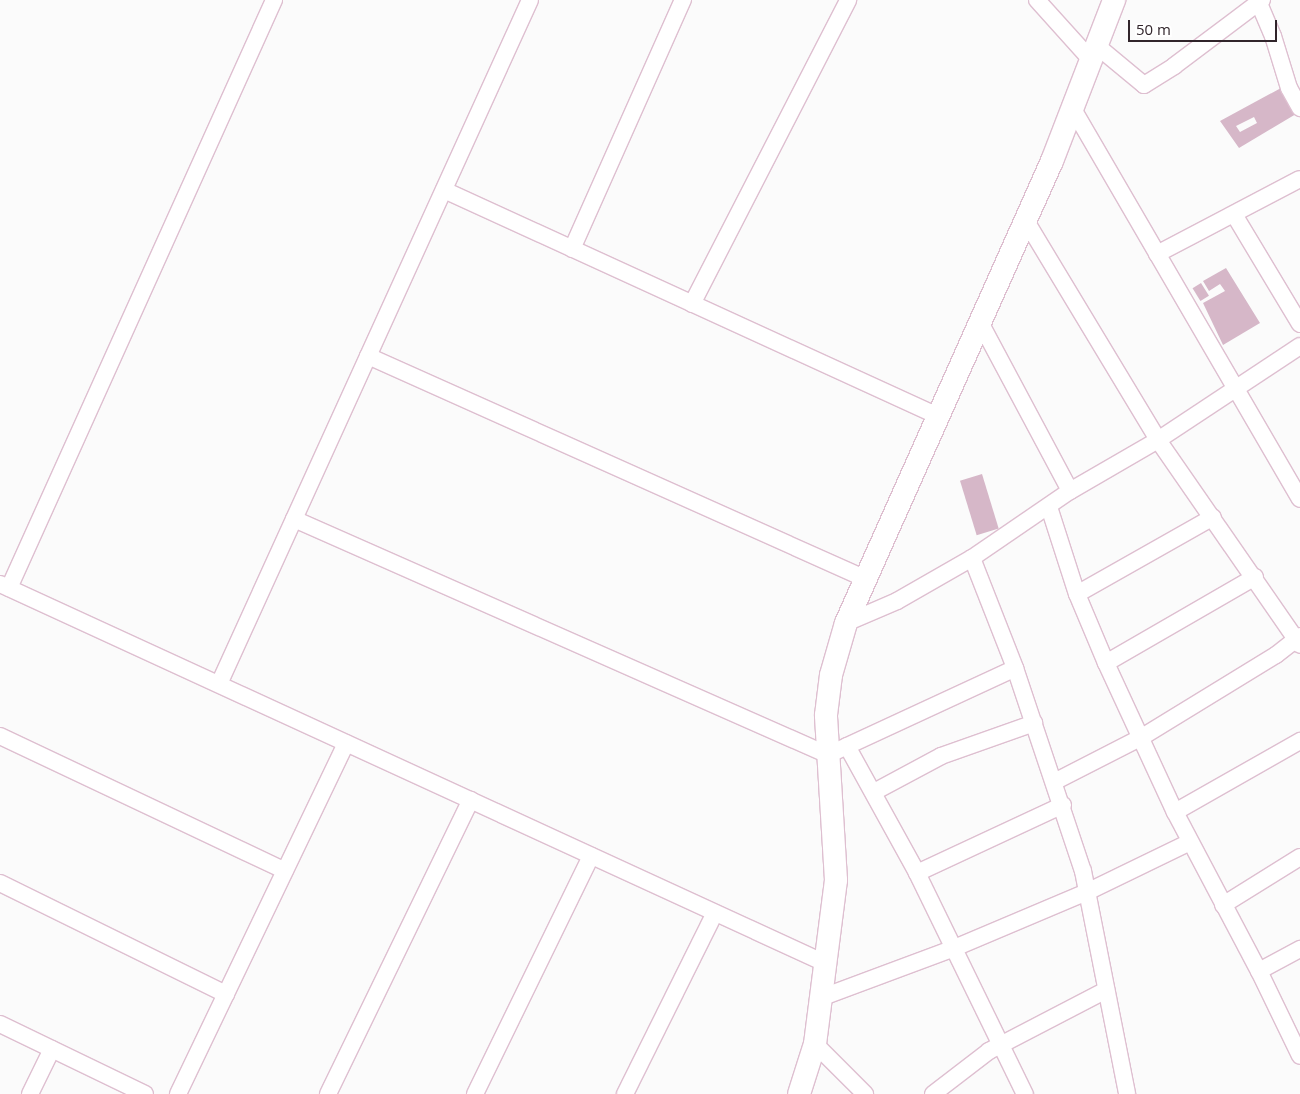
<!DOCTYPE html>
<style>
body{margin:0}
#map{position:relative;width:1300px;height:1094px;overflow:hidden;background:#fbfbfb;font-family:"Open Sans",sans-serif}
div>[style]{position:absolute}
.building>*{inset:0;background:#d6b7c8;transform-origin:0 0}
.roads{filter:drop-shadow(1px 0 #debfd0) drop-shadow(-1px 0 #debfd0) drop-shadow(0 1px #debfd0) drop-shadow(0 -1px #debfd0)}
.street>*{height:16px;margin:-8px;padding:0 8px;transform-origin:8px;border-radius:8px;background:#fff}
.secondary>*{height:22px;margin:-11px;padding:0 11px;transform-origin:11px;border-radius:11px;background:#fff}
span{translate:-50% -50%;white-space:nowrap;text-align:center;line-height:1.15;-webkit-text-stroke:4px #fff;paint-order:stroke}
.scale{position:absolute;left:1128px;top:20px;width:149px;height:22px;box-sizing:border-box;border:2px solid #31252b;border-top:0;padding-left:6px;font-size:15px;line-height:18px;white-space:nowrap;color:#31252b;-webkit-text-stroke:4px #fff;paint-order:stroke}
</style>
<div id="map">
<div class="building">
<i style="clip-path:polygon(evenodd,1281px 88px,1296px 114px,1239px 148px,1220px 121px,1281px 88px,1254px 117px,1257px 123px,1240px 132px,1236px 126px,1254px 117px)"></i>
<i style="clip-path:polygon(1226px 268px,1260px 323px,1223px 345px,1203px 303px,1225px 291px,1220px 284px,1209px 291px,1203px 281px)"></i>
<i style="left:1201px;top:283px;width:15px;height:10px;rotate:58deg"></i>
<i style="left:982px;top:474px;width:57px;height:23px;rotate:73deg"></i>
</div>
<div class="roads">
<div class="street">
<i style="left:1037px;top:0;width:81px;rotate:48deg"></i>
<i style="left:1258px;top:1px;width:38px;rotate:67deg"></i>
<i style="left:1273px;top:36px;width:54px;rotate:72.9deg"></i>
<i style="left:1289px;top:88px;width:23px;rotate:61deg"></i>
<i style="left:1097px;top:46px;width:61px;rotate:39.7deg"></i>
<i style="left:1144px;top:85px;width:36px;rotate:-32deg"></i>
<i style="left:1174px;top:66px;width:110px;rotate:-36.9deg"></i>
<i style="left:1073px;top:109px;width:451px;rotate:59.8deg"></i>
<i style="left:444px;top:190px;width:545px;rotate:24.59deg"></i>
<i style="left:1235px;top:216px;width:126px;rotate:59deg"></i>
<i style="left:1026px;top:221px;width:256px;rotate:58.9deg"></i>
<i style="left:1158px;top:440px;width:249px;rotate:55.3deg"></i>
<i style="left:572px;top:249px;width:273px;rotate:-66deg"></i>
<i style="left:1157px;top:254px;width:161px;rotate:-27.7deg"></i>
<i style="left:692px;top:304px;width:342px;rotate:-62.8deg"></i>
<i style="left:981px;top:324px;width:189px;rotate:61.9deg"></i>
<i style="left:368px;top:356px;width:546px;rotate:24.12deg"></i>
<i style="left:1049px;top:507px;width:91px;rotate:72.2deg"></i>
<i style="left:1077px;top:594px;width:75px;rotate:67.2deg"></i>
<i style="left:1106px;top:663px;width:164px;rotate:65.2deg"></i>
<i style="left:1175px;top:812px;width:180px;rotate:62.2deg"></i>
<i style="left:1259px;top:971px;width:94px;rotate:64.2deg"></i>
<i style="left:294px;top:519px;width:584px;rotate:23.84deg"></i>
<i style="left:828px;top:755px;width:206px;rotate:-24.9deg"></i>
<i style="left:972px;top:558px;width:118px;rotate:68.6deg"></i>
<i style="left:1015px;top:668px;width:214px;rotate:71.5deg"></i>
<i style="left:1083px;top:871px;width:227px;rotate:78.8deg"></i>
<i style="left:0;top:584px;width:910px;rotate:24.68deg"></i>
<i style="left:9px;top:588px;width:645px;rotate:-65.74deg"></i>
<i style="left:1077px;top:594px;width:156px;rotate:-29.5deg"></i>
<i style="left:846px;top:623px;width:56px;rotate:-23.3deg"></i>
<i style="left:897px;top:601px;width:86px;rotate:-29.8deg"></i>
<i style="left:972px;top:558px;width:119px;rotate:-34.4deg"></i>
<i style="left:1070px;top:491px;width:102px;rotate:-30.1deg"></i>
<i style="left:1158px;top:440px;width:170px;rotate:-33.5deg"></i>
<i style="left:1106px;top:663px;width:172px;rotate:-30deg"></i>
<i style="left:219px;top:684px;width:751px;rotate:-65.55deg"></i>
<i style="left:0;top:736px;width:315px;rotate:25.3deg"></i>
<i style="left:847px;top:746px;width:145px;rotate:61.1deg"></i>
<i style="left:917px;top:873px;width:246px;rotate:64deg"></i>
<i style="left:1054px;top:782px;width:99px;rotate:-27.1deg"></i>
<i style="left:1142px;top:737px;width:157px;rotate:-31.5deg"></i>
<i style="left:1276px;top:655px;width:31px;rotate:-38deg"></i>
<i style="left:874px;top:792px;width:76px;rotate:-28.2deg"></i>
<i style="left:941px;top:756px;width:99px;rotate:-19.5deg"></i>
<i style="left:1175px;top:812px;width:144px;rotate:-29.6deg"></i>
<i style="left:917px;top:873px;width:161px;rotate:-25deg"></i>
<i style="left:0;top:883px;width:252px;rotate:26.2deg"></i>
<i style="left:1223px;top:905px;width:91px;rotate:-31.9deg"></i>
<i style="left:1259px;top:971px;width:47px;rotate:-28.2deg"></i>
<i style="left:823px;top:997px;width:138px;rotate:-20.4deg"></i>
<i style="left:952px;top:949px;width:147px;rotate:-22.9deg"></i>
<i style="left:1087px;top:892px;width:114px;rotate:-25.9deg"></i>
<i style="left:0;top:1024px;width:161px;rotate:25.8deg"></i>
<i style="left:815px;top:1044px;width:71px;rotate:45deg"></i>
<i style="left:30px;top:1094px;width:50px;rotate:-63.9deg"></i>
<i style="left:178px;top:1094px;width:389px;rotate:-64.4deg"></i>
<i style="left:328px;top:1094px;width:327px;rotate:-64.1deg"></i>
<i style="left:475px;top:1094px;width:265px;rotate:-64deg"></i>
<i style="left:625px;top:1094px;width:202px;rotate:-63.6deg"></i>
<i style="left:933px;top:1094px;width:71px;rotate:-37.5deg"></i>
<i style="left:989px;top:1051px;width:132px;rotate:-27.5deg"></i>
</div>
<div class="secondary">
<i style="left:799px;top:1094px;width:52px;rotate:-72.3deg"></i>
<i style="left:815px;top:1044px;width:165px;rotate:-82.7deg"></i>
<i style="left:836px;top:880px;width:165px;rotate:-93.5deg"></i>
<i style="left:826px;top:715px;width:40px;rotate:-82.9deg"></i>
<i style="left:831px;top:675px;width:54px;rotate:-73.9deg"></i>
<i style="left:846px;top:623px;width:506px;rotate:-65.97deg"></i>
<i style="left:1052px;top:161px;width:173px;rotate:-68.9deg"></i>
</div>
</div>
<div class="scale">50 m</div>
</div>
